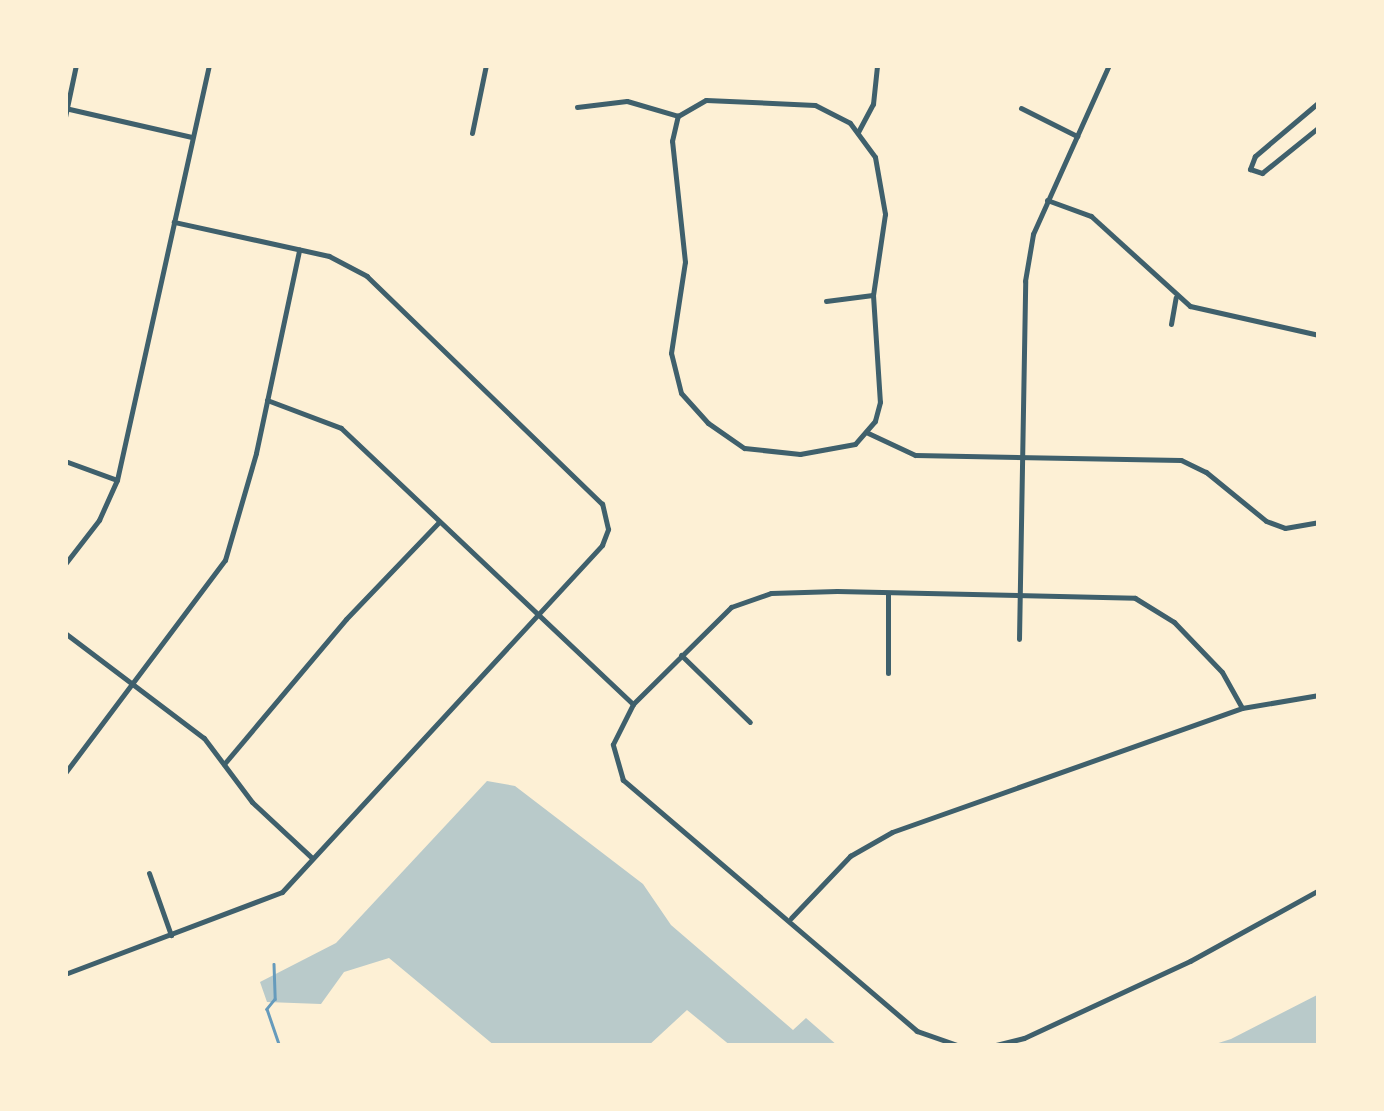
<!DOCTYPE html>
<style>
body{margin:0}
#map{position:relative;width:1384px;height:1111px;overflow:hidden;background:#fdf0d5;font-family:"Noto Sans",sans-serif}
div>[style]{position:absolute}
.green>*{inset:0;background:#b9caca}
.stream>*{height:2.5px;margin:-1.25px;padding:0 1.25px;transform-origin:1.25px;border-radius:1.25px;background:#669bbc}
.minor>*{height:5px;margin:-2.5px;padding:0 2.5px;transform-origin:2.5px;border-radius:2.5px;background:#3f606c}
.tertiary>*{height:5px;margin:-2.5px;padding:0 2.5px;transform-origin:2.5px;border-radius:2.5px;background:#3f606c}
span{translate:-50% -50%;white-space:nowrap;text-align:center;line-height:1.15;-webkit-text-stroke:10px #fdf0d5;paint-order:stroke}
.frame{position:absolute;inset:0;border:68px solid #fdf0d5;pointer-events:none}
</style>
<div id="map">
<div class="green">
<i style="clip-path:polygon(487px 781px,515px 786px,643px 884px,671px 925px,793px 1030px,806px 1018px,838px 1046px,731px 1046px,687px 1010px,648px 1046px,495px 1046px,389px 958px,344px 972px,321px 1004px,267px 1002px,260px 982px,336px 943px)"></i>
<i style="clip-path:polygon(1319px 994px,1319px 1046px,1209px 1046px,1231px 1039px)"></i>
</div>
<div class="stream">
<i style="left:274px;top:964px;width:35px;rotate:88deg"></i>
<i style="left:275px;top:999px;width:13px;rotate:129deg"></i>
<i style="left:267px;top:1009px;width:39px;rotate:71deg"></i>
</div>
<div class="minor">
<i style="left:320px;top:65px;width:12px"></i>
<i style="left:706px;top:100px;width:109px;rotate:2.6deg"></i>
<i style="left:815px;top:105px;width:39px;rotate:27deg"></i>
<i style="left:850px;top:123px;width:42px;rotate:53.7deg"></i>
<i style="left:875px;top:157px;width:58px;rotate:80deg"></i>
<i style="left:885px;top:214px;width:82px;rotate:98.4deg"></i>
<i style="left:873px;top:295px;width:107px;rotate:86.3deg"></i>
<i style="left:880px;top:402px;width:20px;rotate:105deg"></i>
<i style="left:875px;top:421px;width:30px;rotate:131deg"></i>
<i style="left:855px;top:444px;width:56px;rotate:169.7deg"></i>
<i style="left:800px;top:454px;width:56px;rotate:-173.9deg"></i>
<i style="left:744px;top:448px;width:44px;rotate:-145.2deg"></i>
<i style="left:708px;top:423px;width:40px;rotate:-132deg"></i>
<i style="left:681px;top:393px;width:41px;rotate:-104deg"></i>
<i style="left:671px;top:353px;width:92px;rotate:-81.3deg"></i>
<i style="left:685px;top:262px;width:122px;rotate:-96.1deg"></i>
<i style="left:672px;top:141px;width:26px;rotate:-77deg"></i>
<i style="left:678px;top:116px;width:32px;rotate:-30deg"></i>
<i style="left:1319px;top:102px;width:84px;rotate:139.8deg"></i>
<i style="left:1255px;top:156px;width:14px;rotate:111deg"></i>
<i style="left:1250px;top:169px;width:13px;rotate:18deg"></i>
<i style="left:1262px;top:173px;width:73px;rotate:-38.9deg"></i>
<i style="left:577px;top:107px;width:50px;rotate:-6.8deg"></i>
<i style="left:627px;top:101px;width:53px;rotate:16.4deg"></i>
<i style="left:65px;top:108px;width:130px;rotate:12.9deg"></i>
<i style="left:1021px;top:108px;width:63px;rotate:26.6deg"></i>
<i style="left:65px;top:117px;width:53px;rotate:-78.1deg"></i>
<i style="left:858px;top:132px;width:32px;rotate:-62deg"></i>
<i style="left:873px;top:104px;width:39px;rotate:-84deg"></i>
<i style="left:472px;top:133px;width:69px;rotate:-78.4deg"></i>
<i style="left:1047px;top:200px;width:47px;rotate:20deg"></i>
<i style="left:1091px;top:216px;width:134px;rotate:42.3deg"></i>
<i style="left:1190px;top:306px;width:132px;rotate:12.7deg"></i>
<i style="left:826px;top:301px;width:47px;rotate:-7.3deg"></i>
<i style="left:1171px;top:324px;width:27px;rotate:-80deg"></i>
<i style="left:267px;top:400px;width:79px;rotate:20.7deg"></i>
<i style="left:341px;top:428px;width:402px;rotate:43.4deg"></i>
<i style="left:868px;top:433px;width:52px;rotate:25.1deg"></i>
<i style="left:915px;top:455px;width:266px;rotate:1.1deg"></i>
<i style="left:1181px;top:460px;width:28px;rotate:26deg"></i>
<i style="left:1206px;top:472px;width:77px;rotate:39.2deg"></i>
<i style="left:1266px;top:521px;width:20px;rotate:20deg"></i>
<i style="left:1285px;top:528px;width:35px;rotate:-10deg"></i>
<i style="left:65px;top:461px;width:55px;rotate:20.1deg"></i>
<i style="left:888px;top:594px;width:79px;rotate:90deg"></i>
<i style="left:65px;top:633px;width:174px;rotate:37.1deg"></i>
<i style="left:204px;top:738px;width:80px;rotate:53.1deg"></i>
<i style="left:252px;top:802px;width:82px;rotate:43deg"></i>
<i style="left:1019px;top:639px;width:358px;rotate:-89deg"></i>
<i style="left:1025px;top:281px;width:48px;rotate:-80.3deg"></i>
<i style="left:1033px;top:234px;width:185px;rotate:-65.8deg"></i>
<i style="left:681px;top:655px;width:96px;rotate:44.2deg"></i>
<i style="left:224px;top:764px;width:189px;rotate:-49.9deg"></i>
<i style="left:346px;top:619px;width:134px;rotate:-46.2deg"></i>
<i style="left:65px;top:773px;width:266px;rotate:-53.1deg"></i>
<i style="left:225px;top:560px;width:111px;rotate:-73.8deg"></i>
<i style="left:256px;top:453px;width:208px;rotate:-78deg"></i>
<i style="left:149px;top:873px;width:66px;rotate:70.5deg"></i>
<i style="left:791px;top:918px;width:86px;rotate:-46.4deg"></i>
<i style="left:850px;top:856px;width:48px;rotate:-29.7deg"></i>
<i style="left:892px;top:832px;width:371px;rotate:-19.5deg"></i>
<i style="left:1242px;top:708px;width:78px;rotate:-9.6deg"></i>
<i style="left:65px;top:974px;width:232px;rotate:-20.7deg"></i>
<i style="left:282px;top:892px;width:472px;rotate:-47.3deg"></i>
<i style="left:602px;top:545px;width:17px;rotate:-69deg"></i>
<i style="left:608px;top:529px;width:26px;rotate:-103deg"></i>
<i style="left:602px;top:504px;width:327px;rotate:-135.9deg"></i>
<i style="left:367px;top:276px;width:43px;rotate:-152.2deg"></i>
<i style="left:329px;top:256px;width:159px;rotate:-167.6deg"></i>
<i style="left:960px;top:1046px;width:46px;rotate:-160.8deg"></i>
<i style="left:917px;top:1031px;width:387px;rotate:-139.5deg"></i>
<i style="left:623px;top:780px;width:37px;rotate:-106deg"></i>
<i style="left:613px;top:744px;width:45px;rotate:-63.4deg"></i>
<i style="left:633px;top:704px;width:138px;rotate:-44.7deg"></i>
<i style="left:731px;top:607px;width:42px;rotate:-19.3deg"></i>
<i style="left:771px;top:593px;width:66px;rotate:-1.7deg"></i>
<i style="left:837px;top:591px;width:298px;rotate:1.3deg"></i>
<i style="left:1135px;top:598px;width:46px;rotate:31.6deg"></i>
<i style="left:1174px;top:622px;width:69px;rotate:46.2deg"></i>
<i style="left:1222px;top:672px;width:41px;rotate:60.9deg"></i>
<i style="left:992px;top:1046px;width:33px;rotate:-14deg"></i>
<i style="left:1024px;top:1038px;width:183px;rotate:-24.9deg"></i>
<i style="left:1190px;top:961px;width:147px;rotate:-28.8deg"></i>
</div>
<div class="tertiary">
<i style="left:65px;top:564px;width:56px;rotate:-52.3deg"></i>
<i style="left:99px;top:520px;width:44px;rotate:-65.8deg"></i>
<i style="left:117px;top:480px;width:425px;rotate:-77.5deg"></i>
</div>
<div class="frame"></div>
</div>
